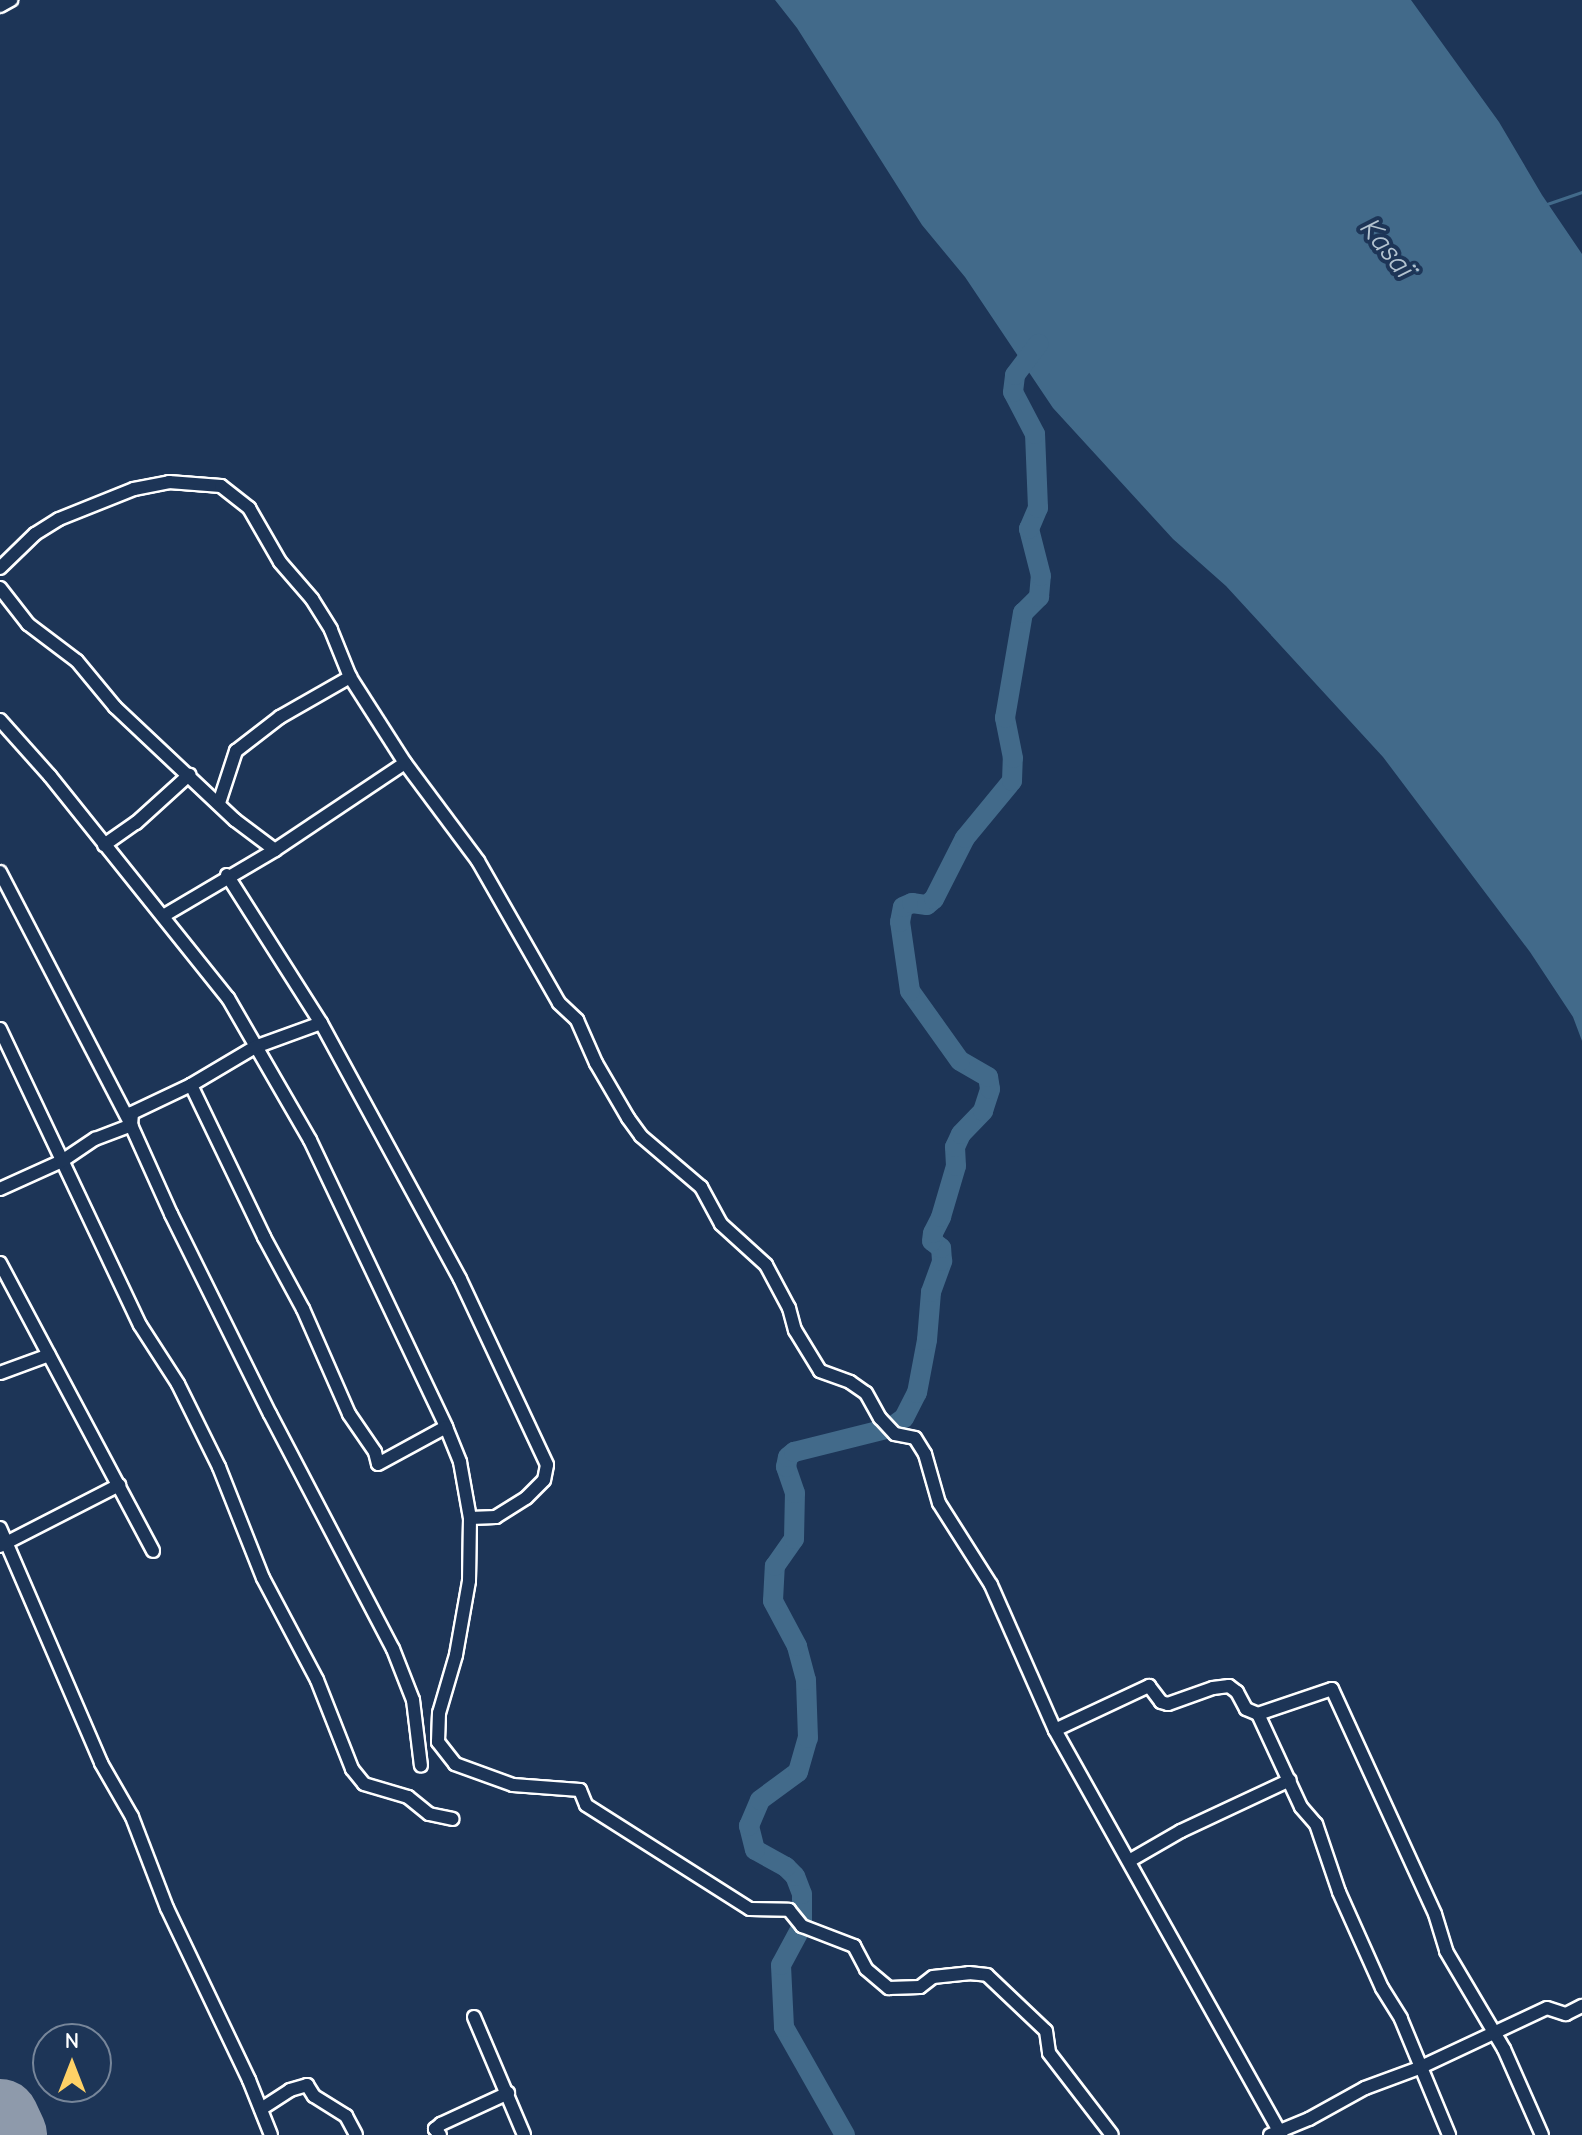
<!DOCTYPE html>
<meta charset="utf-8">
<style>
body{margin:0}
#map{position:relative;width:1582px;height:2135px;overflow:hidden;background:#1d3557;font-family:"Comic Neue",sans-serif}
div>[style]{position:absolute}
.water>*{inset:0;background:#426a8a}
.stream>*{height:3px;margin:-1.5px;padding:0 1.5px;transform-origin:1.5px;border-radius:1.5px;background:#426a8a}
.river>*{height:20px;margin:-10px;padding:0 10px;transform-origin:10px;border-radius:10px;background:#426a8a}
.runway>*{height:78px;margin:-39px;padding:0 39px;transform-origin:39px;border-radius:39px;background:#8e9aab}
.roads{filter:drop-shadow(2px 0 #fff) drop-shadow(-2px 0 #fff) drop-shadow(0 2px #fff) drop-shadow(0 -2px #fff)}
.street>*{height:12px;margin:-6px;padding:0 6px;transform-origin:6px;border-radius:6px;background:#1d3557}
span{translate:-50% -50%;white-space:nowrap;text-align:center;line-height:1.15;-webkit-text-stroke:8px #1d3557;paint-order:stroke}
.water-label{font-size:30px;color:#b3c3d0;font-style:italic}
.north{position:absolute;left:32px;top:2023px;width:80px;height:80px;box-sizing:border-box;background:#1d3557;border:2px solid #77869a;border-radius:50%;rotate:0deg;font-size:22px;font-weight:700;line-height:32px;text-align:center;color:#fff}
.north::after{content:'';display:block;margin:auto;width:28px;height:36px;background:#ffd166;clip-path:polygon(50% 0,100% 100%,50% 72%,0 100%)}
</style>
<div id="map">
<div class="water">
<i style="clip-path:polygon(775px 0,1411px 0,1499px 122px,1542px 195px,1582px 254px,1582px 1041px,1573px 1017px,1530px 952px,1383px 757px,1226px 586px,1173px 539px,1053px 408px,965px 277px,922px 225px,797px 28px)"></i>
</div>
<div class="stream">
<i style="left:1544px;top:205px;width:40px;rotate:-18.9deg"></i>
</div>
<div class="river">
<i style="left:845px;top:2135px;width:124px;rotate:-119.5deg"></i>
<i style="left:784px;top:2027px;width:62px;rotate:-92.8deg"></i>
<i style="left:781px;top:1965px;width:44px;rotate:-61.7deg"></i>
<i style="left:802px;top:1926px;width:32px;rotate:-90deg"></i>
<i style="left:802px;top:1894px;width:19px;rotate:-111deg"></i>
<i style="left:795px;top:1876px;width:13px;rotate:-135deg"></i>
<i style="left:786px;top:1867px;width:35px;rotate:-151deg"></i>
<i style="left:755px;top:1850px;width:25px;rotate:-104deg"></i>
<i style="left:749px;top:1826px;width:28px;rotate:-67deg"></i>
<i style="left:760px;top:1800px;width:47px;rotate:-36.4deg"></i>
<i style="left:798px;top:1772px;width:35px;rotate:-74deg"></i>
<i style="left:808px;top:1738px;width:58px;rotate:-92deg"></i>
<i style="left:806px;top:1680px;width:35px;rotate:-105deg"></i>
<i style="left:797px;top:1646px;width:51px;rotate:-118.1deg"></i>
<i style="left:773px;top:1601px;width:35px;rotate:-87deg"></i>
<i style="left:775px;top:1566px;width:33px;rotate:-55deg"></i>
<i style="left:794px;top:1539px;width:46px;rotate:-88.8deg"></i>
<i style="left:795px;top:1493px;width:28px;rotate:-109deg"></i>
<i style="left:786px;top:1467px;width:10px;rotate:-79deg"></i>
<i style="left:788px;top:1457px;width:8px;rotate:-40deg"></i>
<i style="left:794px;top:1452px;width:99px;rotate:-14deg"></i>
<i style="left:890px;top:1428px;width:17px;rotate:-36deg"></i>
<i style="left:904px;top:1418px;width:28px;rotate:-63deg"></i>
<i style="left:917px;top:1393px;width:54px;rotate:-79.3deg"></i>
<i style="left:927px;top:1340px;width:48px;rotate:-85.2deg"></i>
<i style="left:931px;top:1292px;width:33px;rotate:-70deg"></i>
<i style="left:942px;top:1261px;width:13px;rotate:-94deg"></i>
<i style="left:941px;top:1248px;width:11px;rotate:-142deg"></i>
<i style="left:932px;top:1241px;width:8px;rotate:-83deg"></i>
<i style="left:933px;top:1233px;width:18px;rotate:-63deg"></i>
<i style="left:941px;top:1217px;width:53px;rotate:-73.6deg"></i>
<i style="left:956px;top:1166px;width:19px;rotate:-93deg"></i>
<i style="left:955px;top:1147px;width:14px;rotate:-65deg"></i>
<i style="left:961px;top:1134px;width:32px;rotate:-46deg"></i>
<i style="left:983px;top:1111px;width:23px;rotate:-72deg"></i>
<i style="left:990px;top:1089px;width:12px;rotate:-99deg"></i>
<i style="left:988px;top:1077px;width:32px;rotate:-150deg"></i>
<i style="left:960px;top:1061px;width:86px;rotate:-125.5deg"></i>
<i style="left:910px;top:991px;width:70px;rotate:-98.2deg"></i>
<i style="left:900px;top:922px;width:15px;rotate:-79deg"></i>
<i style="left:903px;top:907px;width:10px;rotate:-24deg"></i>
<i style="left:912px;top:903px;width:15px;rotate:8deg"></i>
<i style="left:927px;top:905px;width:9px;rotate:-41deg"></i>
<i style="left:934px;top:899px;width:68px;rotate:-63.1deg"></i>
<i style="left:965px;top:838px;width:74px;rotate:-50.5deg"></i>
<i style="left:1012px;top:781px;width:23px;rotate:-88deg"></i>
<i style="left:1013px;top:758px;width:41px;rotate:-101.3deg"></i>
<i style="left:1005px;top:718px;width:107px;rotate:-80.3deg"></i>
<i style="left:1023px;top:613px;width:23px;rotate:-45deg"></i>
<i style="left:1039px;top:597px;width:21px;rotate:-85deg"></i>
<i style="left:1041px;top:576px;width:49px;rotate:-104.3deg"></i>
<i style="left:1029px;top:529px;width:23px;rotate:-67deg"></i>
<i style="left:1038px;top:508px;width:74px;rotate:-92.3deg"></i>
<i style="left:1035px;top:434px;width:47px;rotate:-117.6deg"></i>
<i style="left:1013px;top:392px;width:17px;rotate:-83deg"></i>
<i style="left:1015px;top:375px;width:39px;rotate:-53deg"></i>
</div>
<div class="runway">
<i style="left:0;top:2118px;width:19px;rotate:65deg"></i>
</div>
<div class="roads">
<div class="street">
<i style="left:0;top:6px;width:13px;rotate:-29deg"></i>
<i style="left:0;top:568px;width:49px;rotate:-44.2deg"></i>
<i style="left:35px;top:534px;width:28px;rotate:-32deg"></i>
<i style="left:59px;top:519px;width:81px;rotate:-21.8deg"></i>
<i style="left:134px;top:489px;width:36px;rotate:-11deg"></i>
<i style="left:169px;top:482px;width:52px;rotate:4.4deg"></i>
<i style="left:221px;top:486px;width:36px;rotate:38deg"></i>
<i style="left:249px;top:508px;width:62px;rotate:60.1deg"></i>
<i style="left:280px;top:562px;width:49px;rotate:49.1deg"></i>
<i style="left:312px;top:599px;width:36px;rotate:58deg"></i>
<i style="left:331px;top:630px;width:51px;rotate:68deg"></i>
<i style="left:350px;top:677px;width:102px;rotate:57.4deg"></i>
<i style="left:405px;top:763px;width:122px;rotate:53.3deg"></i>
<i style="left:478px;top:861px;width:163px;rotate:60.3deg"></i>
<i style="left:559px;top:1003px;width:25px;rotate:43deg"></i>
<i style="left:577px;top:1020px;width:47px;rotate:66.2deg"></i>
<i style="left:596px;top:1063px;width:64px;rotate:59.8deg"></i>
<i style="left:628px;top:1118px;width:22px;rotate:54deg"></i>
<i style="left:641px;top:1136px;width:79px;rotate:40.4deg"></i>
<i style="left:701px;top:1187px;width:42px;rotate:61.6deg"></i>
<i style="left:721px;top:1224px;width:61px;rotate:42.3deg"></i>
<i style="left:766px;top:1265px;width:49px;rotate:61.9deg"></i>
<i style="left:789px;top:1308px;width:23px;rotate:75deg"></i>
<i style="left:795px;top:1330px;width:48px;rotate:58.6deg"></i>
<i style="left:820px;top:1371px;width:32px;rotate:20deg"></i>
<i style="left:850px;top:1382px;width:19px;rotate:35deg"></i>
<i style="left:866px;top:1393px;width:29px;rotate:61deg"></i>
<i style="left:880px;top:1418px;width:22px;rotate:47deg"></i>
<i style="left:895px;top:1434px;width:20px;rotate:11deg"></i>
<i style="left:915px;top:1438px;width:19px;rotate:58deg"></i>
<i style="left:925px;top:1454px;width:51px;rotate:74.1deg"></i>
<i style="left:939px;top:1503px;width:97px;rotate:57.6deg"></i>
<i style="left:991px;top:1585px;width:158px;rotate:66.2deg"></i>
<i style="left:1055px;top:1730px;width:464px;rotate:60.8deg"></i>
<i style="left:0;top:588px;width:46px;rotate:52.1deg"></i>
<i style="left:28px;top:624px;width:61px;rotate:37.1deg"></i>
<i style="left:77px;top:661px;width:60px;rotate:50.4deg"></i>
<i style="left:115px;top:707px;width:165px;rotate:43.3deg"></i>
<i style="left:235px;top:820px;width:50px;rotate:36.9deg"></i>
<i style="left:0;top:720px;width:75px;rotate:48.2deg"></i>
<i style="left:50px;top:776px;width:285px;rotate:51.3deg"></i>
<i style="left:228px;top:998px;width:164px;rotate:60deg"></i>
<i style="left:310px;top:1140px;width:318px;rotate:64.6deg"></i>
<i style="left:446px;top:1427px;width:38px;rotate:68deg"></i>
<i style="left:460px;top:1462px;width:57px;rotate:79.9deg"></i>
<i style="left:470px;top:1518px;width:63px;rotate:90.9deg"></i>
<i style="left:469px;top:1581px;width:75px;rotate:100deg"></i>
<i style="left:456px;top:1655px;width:60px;rotate:106.3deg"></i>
<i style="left:439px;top:1713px;width:29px;rotate:92deg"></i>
<i style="left:438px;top:1742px;width:28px;rotate:52deg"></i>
<i style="left:455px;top:1764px;width:62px;rotate:19.9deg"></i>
<i style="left:513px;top:1785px;width:67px;rotate:4.3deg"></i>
<i style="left:580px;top:1790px;width:16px;rotate:68deg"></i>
<i style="left:586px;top:1805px;width:194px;rotate:32.4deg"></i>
<i style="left:750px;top:1909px;width:39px;rotate:1deg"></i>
<i style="left:789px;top:1910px;width:21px;rotate:51deg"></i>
<i style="left:802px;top:1926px;width:56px;rotate:21deg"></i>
<i style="left:854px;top:1946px;width:26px;rotate:62deg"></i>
<i style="left:866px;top:1969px;width:30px;rotate:40deg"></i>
<i style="left:889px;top:1988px;width:31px;rotate:-2deg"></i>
<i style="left:920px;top:1987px;width:16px;rotate:-38deg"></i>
<i style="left:933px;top:1977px;width:36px;rotate:-6deg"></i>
<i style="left:969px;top:1973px;width:18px;rotate:6deg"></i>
<i style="left:987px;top:1975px;width:81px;rotate:43.5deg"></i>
<i style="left:1046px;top:2031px;width:22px;rotate:82deg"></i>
<i style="left:1049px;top:2053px;width:103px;rotate:52.5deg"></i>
<i style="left:219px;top:803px;width:55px;rotate:-71.9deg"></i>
<i style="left:236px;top:751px;width:56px;rotate:-37.7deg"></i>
<i style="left:280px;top:717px;width:81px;rotate:-29.7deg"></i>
<i style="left:104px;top:845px;width:39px;rotate:-35deg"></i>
<i style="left:136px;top:823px;width:72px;rotate:-42.2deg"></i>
<i style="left:0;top:872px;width:285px;rotate:62.6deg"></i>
<i style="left:131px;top:1125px;width:98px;rotate:65.8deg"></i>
<i style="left:171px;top:1214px;width:223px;rotate:63.7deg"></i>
<i style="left:270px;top:1414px;width:265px;rotate:62.4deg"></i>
<i style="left:393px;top:1649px;width:55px;rotate:68.6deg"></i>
<i style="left:413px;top:1700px;width:66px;rotate:83.1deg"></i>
<i style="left:227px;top:875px;width:175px;rotate:57.6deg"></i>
<i style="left:321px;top:1023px;width:291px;rotate:61.5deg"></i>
<i style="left:460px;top:1279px;width:205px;rotate:64.9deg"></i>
<i style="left:547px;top:1465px;width:15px;rotate:101deg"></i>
<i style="left:544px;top:1480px;width:25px;rotate:135deg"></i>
<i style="left:526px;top:1498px;width:36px;rotate:148deg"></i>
<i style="left:496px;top:1517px;width:26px;rotate:178deg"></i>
<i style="left:163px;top:916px;width:130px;rotate:-30.5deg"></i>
<i style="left:275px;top:850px;width:156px;rotate:-33.8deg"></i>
<i style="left:0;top:1029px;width:327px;rotate:64.7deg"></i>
<i style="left:140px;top:1325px;width:70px;rotate:57.2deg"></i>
<i style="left:178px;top:1384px;width:93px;rotate:63.7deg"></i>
<i style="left:219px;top:1467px;width:119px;rotate:68.4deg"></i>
<i style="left:263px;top:1578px;width:115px;rotate:62.1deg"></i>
<i style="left:317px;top:1680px;width:96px;rotate:68.5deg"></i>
<i style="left:352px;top:1769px;width:19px;rotate:51deg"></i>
<i style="left:364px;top:1784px;width:46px;rotate:16.5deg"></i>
<i style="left:408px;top:1797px;width:27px;rotate:39deg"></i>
<i style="left:429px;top:1814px;width:24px;rotate:12deg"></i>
<i style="left:191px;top:1085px;width:169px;rotate:64.3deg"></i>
<i style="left:264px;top:1237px;width:82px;rotate:61.6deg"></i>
<i style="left:303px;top:1309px;width:115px;rotate:66.3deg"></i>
<i style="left:349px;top:1414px;width:46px;rotate:55.6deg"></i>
<i style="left:375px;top:1452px;width:12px;rotate:76deg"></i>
<i style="left:378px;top:1464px;width:77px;rotate:-28.6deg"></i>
<i style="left:0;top:1189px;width:68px;rotate:-24.3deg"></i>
<i style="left:62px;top:1161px;width:40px;rotate:-34deg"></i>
<i style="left:95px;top:1139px;width:39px;rotate:-21deg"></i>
<i style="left:131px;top:1125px;width:12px;rotate:-85deg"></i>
<i style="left:132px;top:1113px;width:65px;rotate:-25.4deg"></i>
<i style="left:191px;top:1085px;width:74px;rotate:-30.7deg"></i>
<i style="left:255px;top:1047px;width:70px;rotate:-20deg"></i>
<i style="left:0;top:1263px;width:326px;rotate:62deg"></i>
<i style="left:0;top:1373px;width:52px;rotate:-20.2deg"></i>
<i style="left:0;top:1528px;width:256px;rotate:66.7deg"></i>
<i style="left:101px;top:1763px;width:62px;rotate:60.1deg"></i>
<i style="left:132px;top:1817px;width:97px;rotate:69deg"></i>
<i style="left:167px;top:1908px;width:191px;rotate:64.5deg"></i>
<i style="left:249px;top:2080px;width:59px;rotate:68.2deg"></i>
<i style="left:0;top:1546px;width:134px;rotate:-27.1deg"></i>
<i style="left:1258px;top:1714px;width:102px;rotate:65.2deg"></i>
<i style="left:1301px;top:1807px;width:23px;rotate:49deg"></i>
<i style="left:1316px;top:1824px;width:72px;rotate:71.3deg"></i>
<i style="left:1339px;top:1892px;width:105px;rotate:65.9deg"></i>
<i style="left:1382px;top:1988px;width:36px;rotate:58deg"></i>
<i style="left:1401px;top:2019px;width:126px;rotate:67.5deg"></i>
<i style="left:1055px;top:1730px;width:104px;rotate:-25.1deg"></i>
<i style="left:1149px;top:1686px;width:20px;rotate:53deg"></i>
<i style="left:1161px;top:1702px;width:7px;rotate:16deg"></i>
<i style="left:1168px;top:1704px;width:48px;rotate:-19.6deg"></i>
<i style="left:1213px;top:1688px;width:16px;rotate:-7deg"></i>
<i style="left:1229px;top:1686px;width:10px;rotate:37deg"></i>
<i style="left:1237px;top:1692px;width:19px;rotate:62deg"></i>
<i style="left:1246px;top:1709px;width:13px;rotate:23deg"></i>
<i style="left:1258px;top:1714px;width:78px;rotate:-18.7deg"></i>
<i style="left:1332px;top:1689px;width:247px;rotate:65.4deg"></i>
<i style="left:1435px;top:1914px;width:39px;rotate:73deg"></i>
<i style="left:1446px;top:1951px;width:114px;rotate:59.4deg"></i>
<i style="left:1504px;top:2049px;width:94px;rotate:66.2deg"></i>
<i style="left:1129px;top:1861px;width:60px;rotate:-30deg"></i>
<i style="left:1181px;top:1831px;width:120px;rotate:-25.1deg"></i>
<i style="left:474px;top:2017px;width:128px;rotate:67deg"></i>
<i style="left:261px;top:2109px;width:35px;rotate:-33deg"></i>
<i style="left:290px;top:2090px;width:18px;rotate:-16deg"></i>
<i style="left:307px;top:2085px;width:13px;rotate:58deg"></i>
<i style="left:314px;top:2096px;width:38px;rotate:32deg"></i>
<i style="left:346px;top:2116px;width:21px;rotate:62deg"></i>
<i style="left:440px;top:2135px;width:8px;rotate:-130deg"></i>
<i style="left:435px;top:2129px;width:8px;rotate:-40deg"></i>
<i style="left:441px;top:2124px;width:74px;rotate:-24.8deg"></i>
<i style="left:1270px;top:2135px;width:42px;rotate:-22.3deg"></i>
<i style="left:1309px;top:2119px;width:64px;rotate:-29deg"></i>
<i style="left:1365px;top:2088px;width:58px;rotate:-20.3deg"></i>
<i style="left:1419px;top:2068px;width:141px;rotate:-25.1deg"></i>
<i style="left:1547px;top:2008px;width:20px;rotate:18deg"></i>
<i style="left:1566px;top:2014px;width:18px;rotate:-27deg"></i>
</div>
</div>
<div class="water-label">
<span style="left:1387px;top:249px;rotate:51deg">Kasaï</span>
</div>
<div class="north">N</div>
</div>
